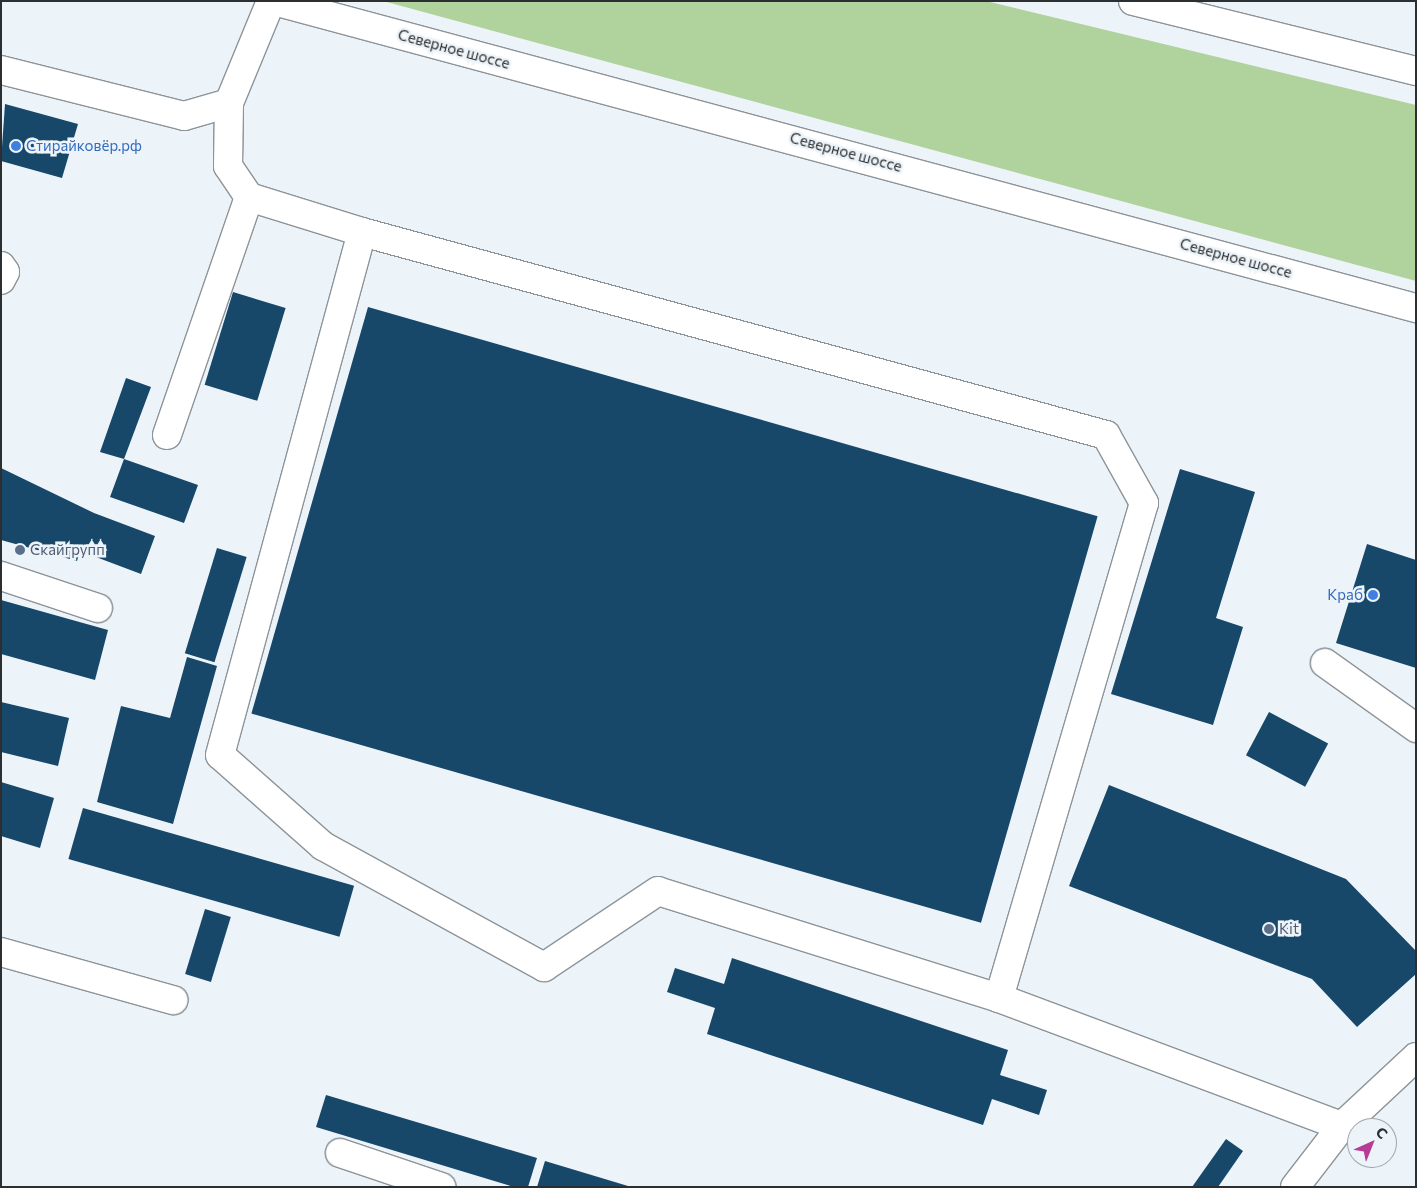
<!DOCTYPE html>
<meta charset="utf-8">
<style>
body{margin:0}
#map{position:relative;width:1417px;height:1188px;overflow:hidden;background:#edf4f9;font-family:Commissioner,sans-serif}
div>[style]{position:absolute}
.green>*{inset:0;background:#b0d29d}
.building>*{inset:0;background:#174769;transform-origin:0 0}
.roads{filter:drop-shadow(1px 0 #8d9499) drop-shadow(-1px 0 #8d9499) drop-shadow(0 1px #8d9499) drop-shadow(0 -1px #8d9499)}
.minor>*{height:28px;margin:-14px;padding:0 14px;transform-origin:14px;border-radius:14px;background:#fff}
.major>*{height:28px;margin:-14px;padding:0 14px;transform-origin:14px;border-radius:14px;background:#fff}
.dots>*{width:14px;height:14px;translate:-50% -50%;box-sizing:border-box;border:2px solid #edf4f9;border-radius:50%}
span{translate:-50% -50%;white-space:nowrap;text-align:center;line-height:1.15;-webkit-text-stroke:5px #edf4f9;paint-order:stroke}
.street-label{font-size:15px;color:#2c2f31}
.shop-label{font-size:15px;color:#366cbe}
.left{translate:0 -50%;text-align:left}
.right{translate:-100% -50%;text-align:right}
.service-label{font-size:15px;color:#4e5e75}
.frame{position:absolute;inset:0;border:2px solid #2c2f31;pointer-events:none}
.north{position:absolute;left:1347px;top:1118px;width:50px;height:50px;box-sizing:border-box;background:#edf4f9;border:1px solid #a0a5a9;border-radius:50%;rotate:44deg;font-size:14px;font-weight:700;line-height:20px;text-align:center;color:#2c2f31}
.north::after{content:'';display:block;margin:auto;width:18px;height:22px;background:#b53d93;clip-path:polygon(50% 0,100% 100%,50% 72%,0 100%)}
</style>
<div id="map">
<div class="green">
<i style="clip-path:polygon(383px 1px,986px 1px,1416px 105px,1416px 281px)"></i>
</div>
<div class="building">
<i style="clip-path:polygon(5px 104px,78px 124px,62px 178px,1px 161px)"></i>
<i style="left:233px;top:292px;width:55px;height:97px;rotate:17deg"></i>
<i style="left:368px;top:307px;width:759px;height:423px;rotate:16deg"></i>
<i style="clip-path:polygon(126px 378px,151px 387px,124px 459px,198px 485px,184px 523px,110px 497px,124px 459px,100px 452px)"></i>
<i style="clip-path:polygon(1px 468px,94px 513px,155px 536px,141px 574px,80px 551px,77px 561px,1px 540px)"></i>
<i style="clip-path:polygon(1180px 469px,1255px 492px,1216px 618px,1243px 627px,1213px 725px,1111px 694px)"></i>
<i style="clip-path:polygon(1367px 544px,1416px 560px,1416px 668px,1336px 643px)"></i>
<i style="left:217px;top:548px;width:31px;height:110px;rotate:17deg"></i>
<i style="clip-path:polygon(1px 600px,108px 630px,95px 680px,1px 654px)"></i>
<i style="clip-path:polygon(187px 657px,217px 666px,173px 824px,97px 802px,121px 706px,170px 718px)"></i>
<i style="clip-path:polygon(1px 702px,69px 718px,58px 766px,1px 752px)"></i>
<i style="left:1269px;top:712px;width:67px;height:49px;rotate:28deg"></i>
<i style="clip-path:polygon(1px 782px,54px 798px,40px 848px,1px 836px)"></i>
<i style="clip-path:polygon(1109px 785px,1346px 879px,1416px 951px,1416px 974px,1357px 1027px,1312px 979px,1069px 886px)"></i>
<i style="left:83px;top:808px;width:282px;height:53px;rotate:16deg"></i>
<i style="left:205px;top:909px;width:27px;height:68px;rotate:17deg"></i>
<i style="clip-path:polygon(732px 958px,1008px 1050px,1000px 1075px,1047px 1090px,1039px 1115px,992px 1099px,983px 1125px,707px 1034px,715px 1008px,667px 992px,675px 968px,724px 984px)"></i>
<i style="clip-path:polygon(326px 1095px,537px 1158px,528px 1187px,514px 1187px,316px 1127px)"></i>
<i style="clip-path:polygon(1226px 1139px,1243px 1151px,1218px 1187px,1192px 1187px)"></i>
<i style="clip-path:polygon(545px 1161px,628px 1186px,628px 1187px,537px 1187px)"></i>
</div>
<div class="roads">
<div class="minor">
<i style="left:1px;top:70px;width:189px;rotate:14.1deg"></i>
<i style="left:184px;top:116px;width:47px;rotate:-16.1deg"></i>
<i style="left:229px;top:103px;width:110px;rotate:-67.6deg"></i>
<i style="left:229px;top:103px;width:63px;rotate:90.9deg"></i>
<i style="left:228px;top:166px;width:37px;rotate:56deg"></i>
<i style="left:249px;top:197px;width:118px;rotate:17.2deg"></i>
<i style="left:362px;top:232px;width:771px;rotate:15.26deg"></i>
<i style="left:1106px;top:435px;width:78px;rotate:60.8deg"></i>
<i style="left:1144px;top:503px;width:516px;rotate:106.33deg"></i>
<i style="left:999px;top:998px;width:357px;rotate:-162.6deg"></i>
<i style="left:658px;top:891px;width:137px;rotate:146.3deg"></i>
<i style="left:544px;top:967px;width:252px;rotate:-151.3deg"></i>
<i style="left:323px;top:846px;width:137px;rotate:-138.5deg"></i>
<i style="left:220px;top:755px;width:542px;rotate:-74.81deg"></i>
<i style="left:1px;top:266px;width:7px;rotate:56deg"></i>
<i style="left:5px;top:272px;width:9px;rotate:117deg"></i>
<i style="left:167px;top:435px;width:252px;rotate:-71deg"></i>
<i style="left:1px;top:576px;width:102px;rotate:18.3deg"></i>
<i style="left:1325px;top:663px;width:112px;rotate:35.5deg"></i>
<i style="left:1px;top:952px;width:179px;rotate:15.6deg"></i>
<i style="left:999px;top:998px;width:366px;rotate:20.5deg"></i>
<i style="left:340px;top:1153px;width:107px;rotate:18.6deg"></i>
<i style="left:1295px;top:1187px;width:77px;rotate:-52.4deg"></i>
<i style="left:1342px;top:1126px;width:101px;rotate:-43deg"></i>
</div>
<div class="major">
<i style="left:274px;top:1px;width:1183px;rotate:15.05deg"></i>
<i style="left:1133px;top:1px;width:292px;rotate:13.9deg"></i>
</div>
</div>
<div class="dots">
<i style="left:16px;top:146px;background:#3f7fe0"></i>
<i style="left:20px;top:550px;background:#5c6f8a"></i>
<i style="left:1373px;top:595px;background:#3f7fe0"></i>
<i style="left:1269px;top:929px;background:#5c6f8a"></i>
</div>
<div class="street-label">
<span style="left:454px;top:49px;rotate:15deg">Северное шоссе</span>
<span style="left:846px;top:152px;rotate:15deg">Северное шоссе</span>
<span style="left:1236px;top:258px;rotate:15deg">Северное шоссе</span>
</div>
<div class="shop-label">
<span class="left" style="left:26px;top:146px">Стирайковёр.рф</span>
<span class="right" style="left:1363px;top:595px">Краб</span>
</div>
<div class="service-label">
<span class="left" style="left:30px;top:550px">Скайгрупп</span>
<span class="left" style="left:1279px;top:929px">Kit</span>
</div>
<div class="frame"></div>
<div class="north">С</div>
</div>
